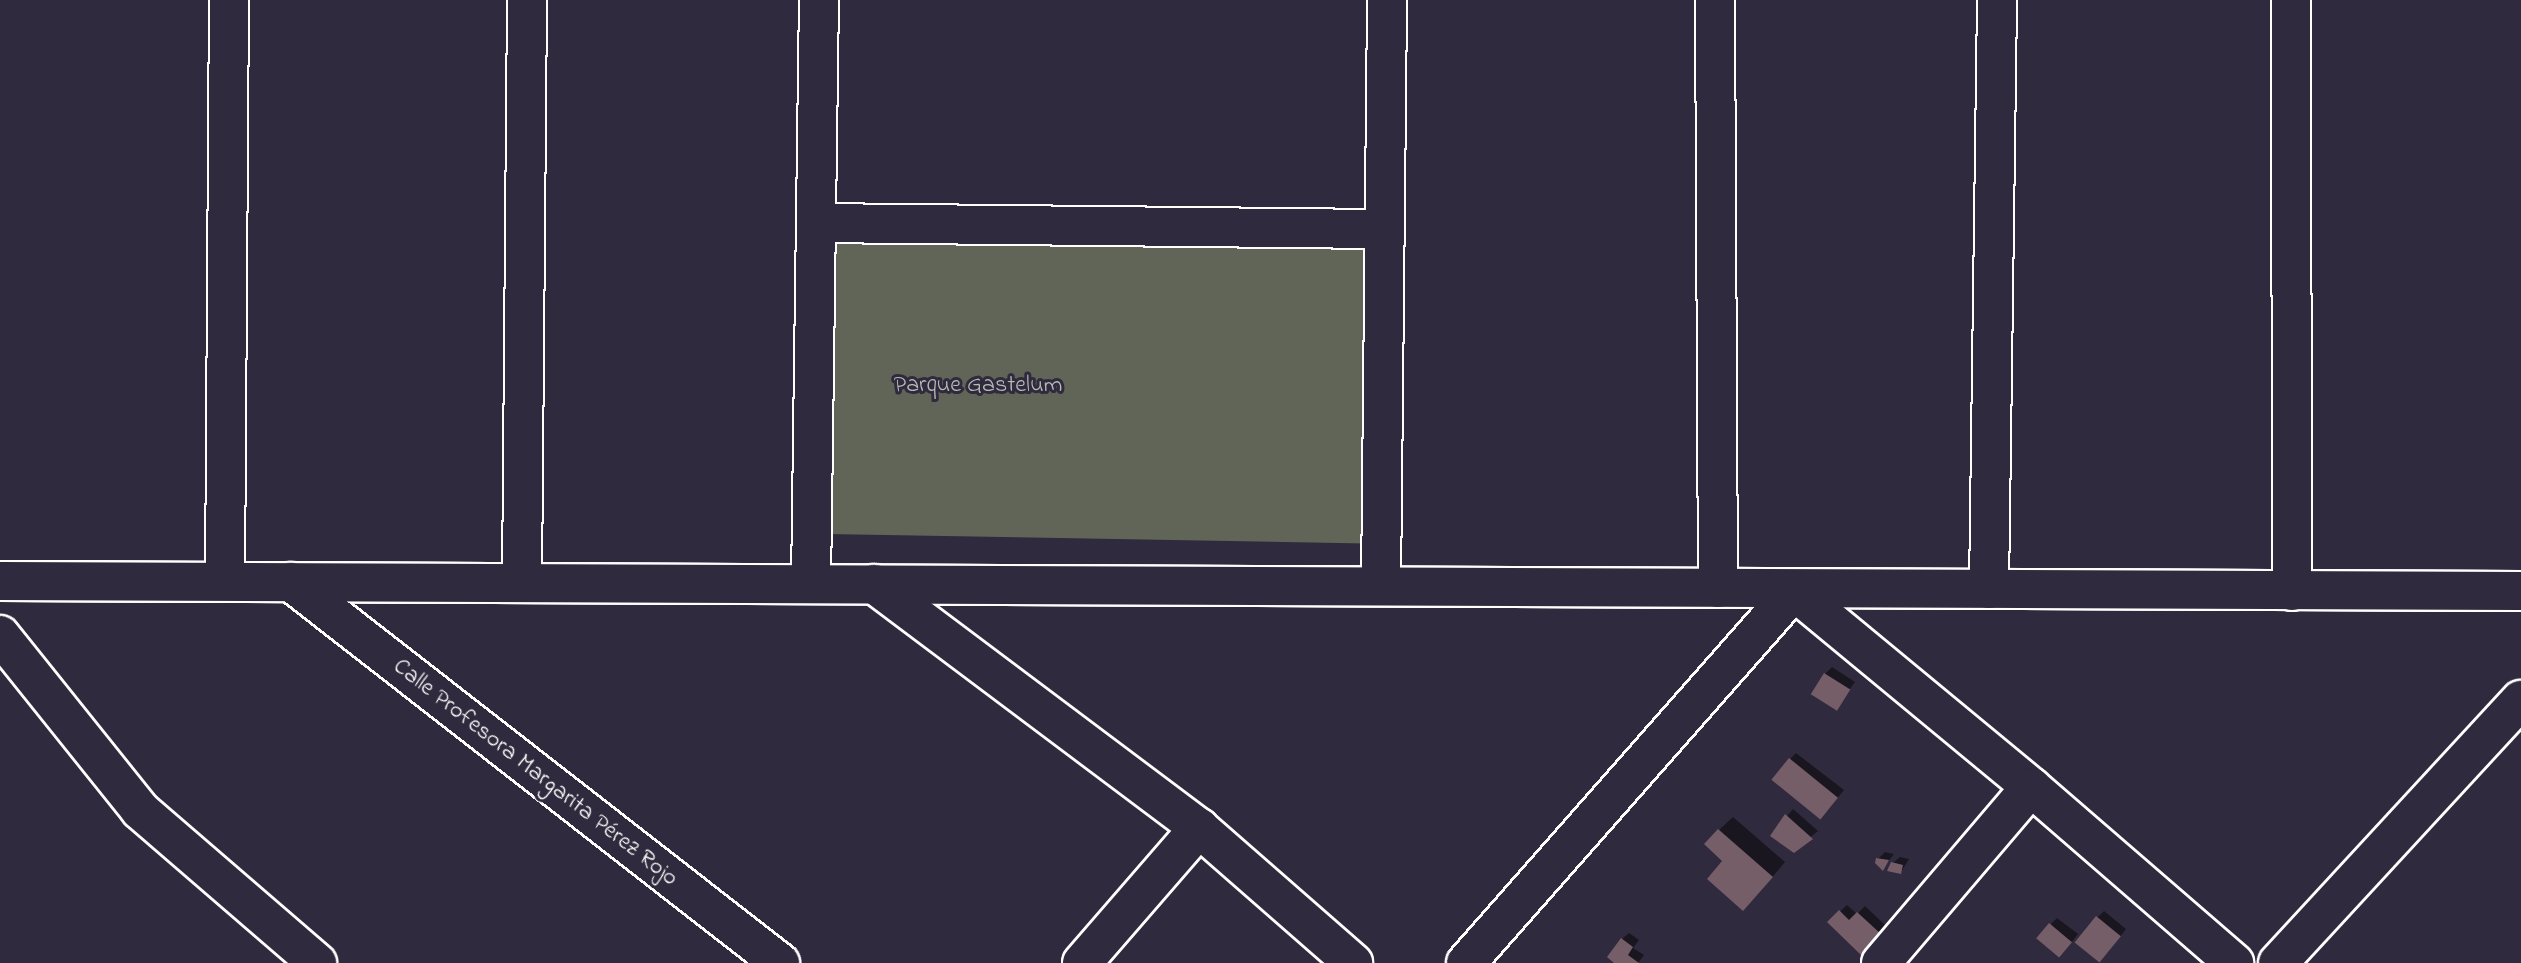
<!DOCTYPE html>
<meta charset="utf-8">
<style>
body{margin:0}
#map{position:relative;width:2521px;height:963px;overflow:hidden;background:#2f2a3d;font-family:"Indie Flower",sans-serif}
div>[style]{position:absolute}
.green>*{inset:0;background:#616557;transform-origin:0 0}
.shadow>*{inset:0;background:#0007}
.building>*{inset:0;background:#765e69;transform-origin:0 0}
.roads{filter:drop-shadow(2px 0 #fff) drop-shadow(-2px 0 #fff) drop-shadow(0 2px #fff) drop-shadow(0 -2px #fff)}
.minor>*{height:38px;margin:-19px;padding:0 19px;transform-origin:19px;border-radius:19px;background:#2f2a3d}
span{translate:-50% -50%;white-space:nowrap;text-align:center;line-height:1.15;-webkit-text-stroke:6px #2f2a3d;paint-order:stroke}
.park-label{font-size:24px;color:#b8bab3}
.street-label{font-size:24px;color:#fff}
</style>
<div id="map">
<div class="green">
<i style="left:831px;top:236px;width:540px;height:298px;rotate:1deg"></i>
</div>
<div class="shadow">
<i style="clip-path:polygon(1832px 667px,1855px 682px,1835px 709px,1825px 674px)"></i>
<i style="clip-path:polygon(1796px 753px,1844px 790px,1828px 810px,1790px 759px)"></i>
<i style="clip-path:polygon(1793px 809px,1818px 831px,1794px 850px,1772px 835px)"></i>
<i style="clip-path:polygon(1733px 817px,1785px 862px,1757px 895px,1725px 860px,1719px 830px)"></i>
<i style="clip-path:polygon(1885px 852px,1894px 854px,1883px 868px,1878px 859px)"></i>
<i style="clip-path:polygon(1900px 857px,1909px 859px,1901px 872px,1893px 863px)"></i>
<i style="clip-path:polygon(1847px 905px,1857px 914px,1865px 906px,1887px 927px,1862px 953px,1829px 922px)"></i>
<i style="clip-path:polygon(2104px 911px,2126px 929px,2107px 953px,2097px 918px)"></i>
<i style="clip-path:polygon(2057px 918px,2078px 934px,2067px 948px,2051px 924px)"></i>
<i style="clip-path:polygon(1629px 933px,1639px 940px,1633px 948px,1644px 955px,1638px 963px,1617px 963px,1622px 939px)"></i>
</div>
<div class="building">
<i style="left:1824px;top:673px;width:31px;height:25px;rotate:32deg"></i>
<i style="left:1789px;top:758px;width:63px;height:28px;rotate:39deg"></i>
<i style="clip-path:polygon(1785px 814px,1813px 839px,1794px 853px,1770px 836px)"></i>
<i style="clip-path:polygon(1718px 829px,1773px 877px,1743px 911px,1707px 879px,1722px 861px,1704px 844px)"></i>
<i style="clip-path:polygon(1876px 858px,1889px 860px,1883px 871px,1875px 863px)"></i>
<i style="clip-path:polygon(1891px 862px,1903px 865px,1901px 874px,1887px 871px)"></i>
<i style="clip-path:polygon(1839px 910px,1849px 920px,1857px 912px,1882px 935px,1862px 956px,1827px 922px)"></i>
<i style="left:2096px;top:916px;width:32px;height:34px;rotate:39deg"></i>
<i style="left:2049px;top:923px;width:30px;height:20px;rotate:40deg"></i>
<i style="clip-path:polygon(1621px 938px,1633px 947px,1628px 955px,1639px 963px,1614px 963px,1607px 957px)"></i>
</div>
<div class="roads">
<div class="minor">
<i style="left:1715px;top:0;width:588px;rotate:89.71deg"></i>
<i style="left:2291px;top:0;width:591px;rotate:89.9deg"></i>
<i style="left:816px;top:223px;width:568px;rotate:0.61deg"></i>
<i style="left:0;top:581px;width:2521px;rotate:0.23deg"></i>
<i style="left:225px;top:581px;width:581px;rotate:-89.61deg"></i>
<i style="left:291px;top:582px;width:620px;rotate:37.92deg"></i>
<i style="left:522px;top:583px;width:583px;rotate:-89.51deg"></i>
<i style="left:811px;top:584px;width:584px;rotate:-89.22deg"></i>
<i style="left:874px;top:584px;width:406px;rotate:36.9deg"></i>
<i style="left:1199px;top:828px;width:205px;rotate:41.2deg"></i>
<i style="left:1381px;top:586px;width:586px;rotate:-89.41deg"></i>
<i style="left:1989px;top:589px;width:589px;rotate:-89.22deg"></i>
<i style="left:1780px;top:590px;width:14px;rotate:4deg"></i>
<i style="left:1794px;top:591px;width:308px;rotate:39.6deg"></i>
<i style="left:2031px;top:787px;width:269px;rotate:40.9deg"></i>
<i style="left:0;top:635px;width:224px;rotate:51.3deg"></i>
<i style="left:140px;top:810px;width:234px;rotate:40.8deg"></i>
<i style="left:1082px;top:963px;width:179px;rotate:-49.1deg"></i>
<i style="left:1466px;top:963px;width:496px;rotate:-48.6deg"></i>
<i style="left:1881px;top:963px;width:231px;rotate:-49.6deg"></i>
<i style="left:2278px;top:963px;width:358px;rotate:-47.3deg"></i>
</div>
</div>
<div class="park-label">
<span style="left:978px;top:386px">Parque Gastelum</span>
</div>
<div class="street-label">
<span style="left:535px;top:773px;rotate:38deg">Calle Profesora Margarita Pérez Rojo</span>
</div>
</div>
